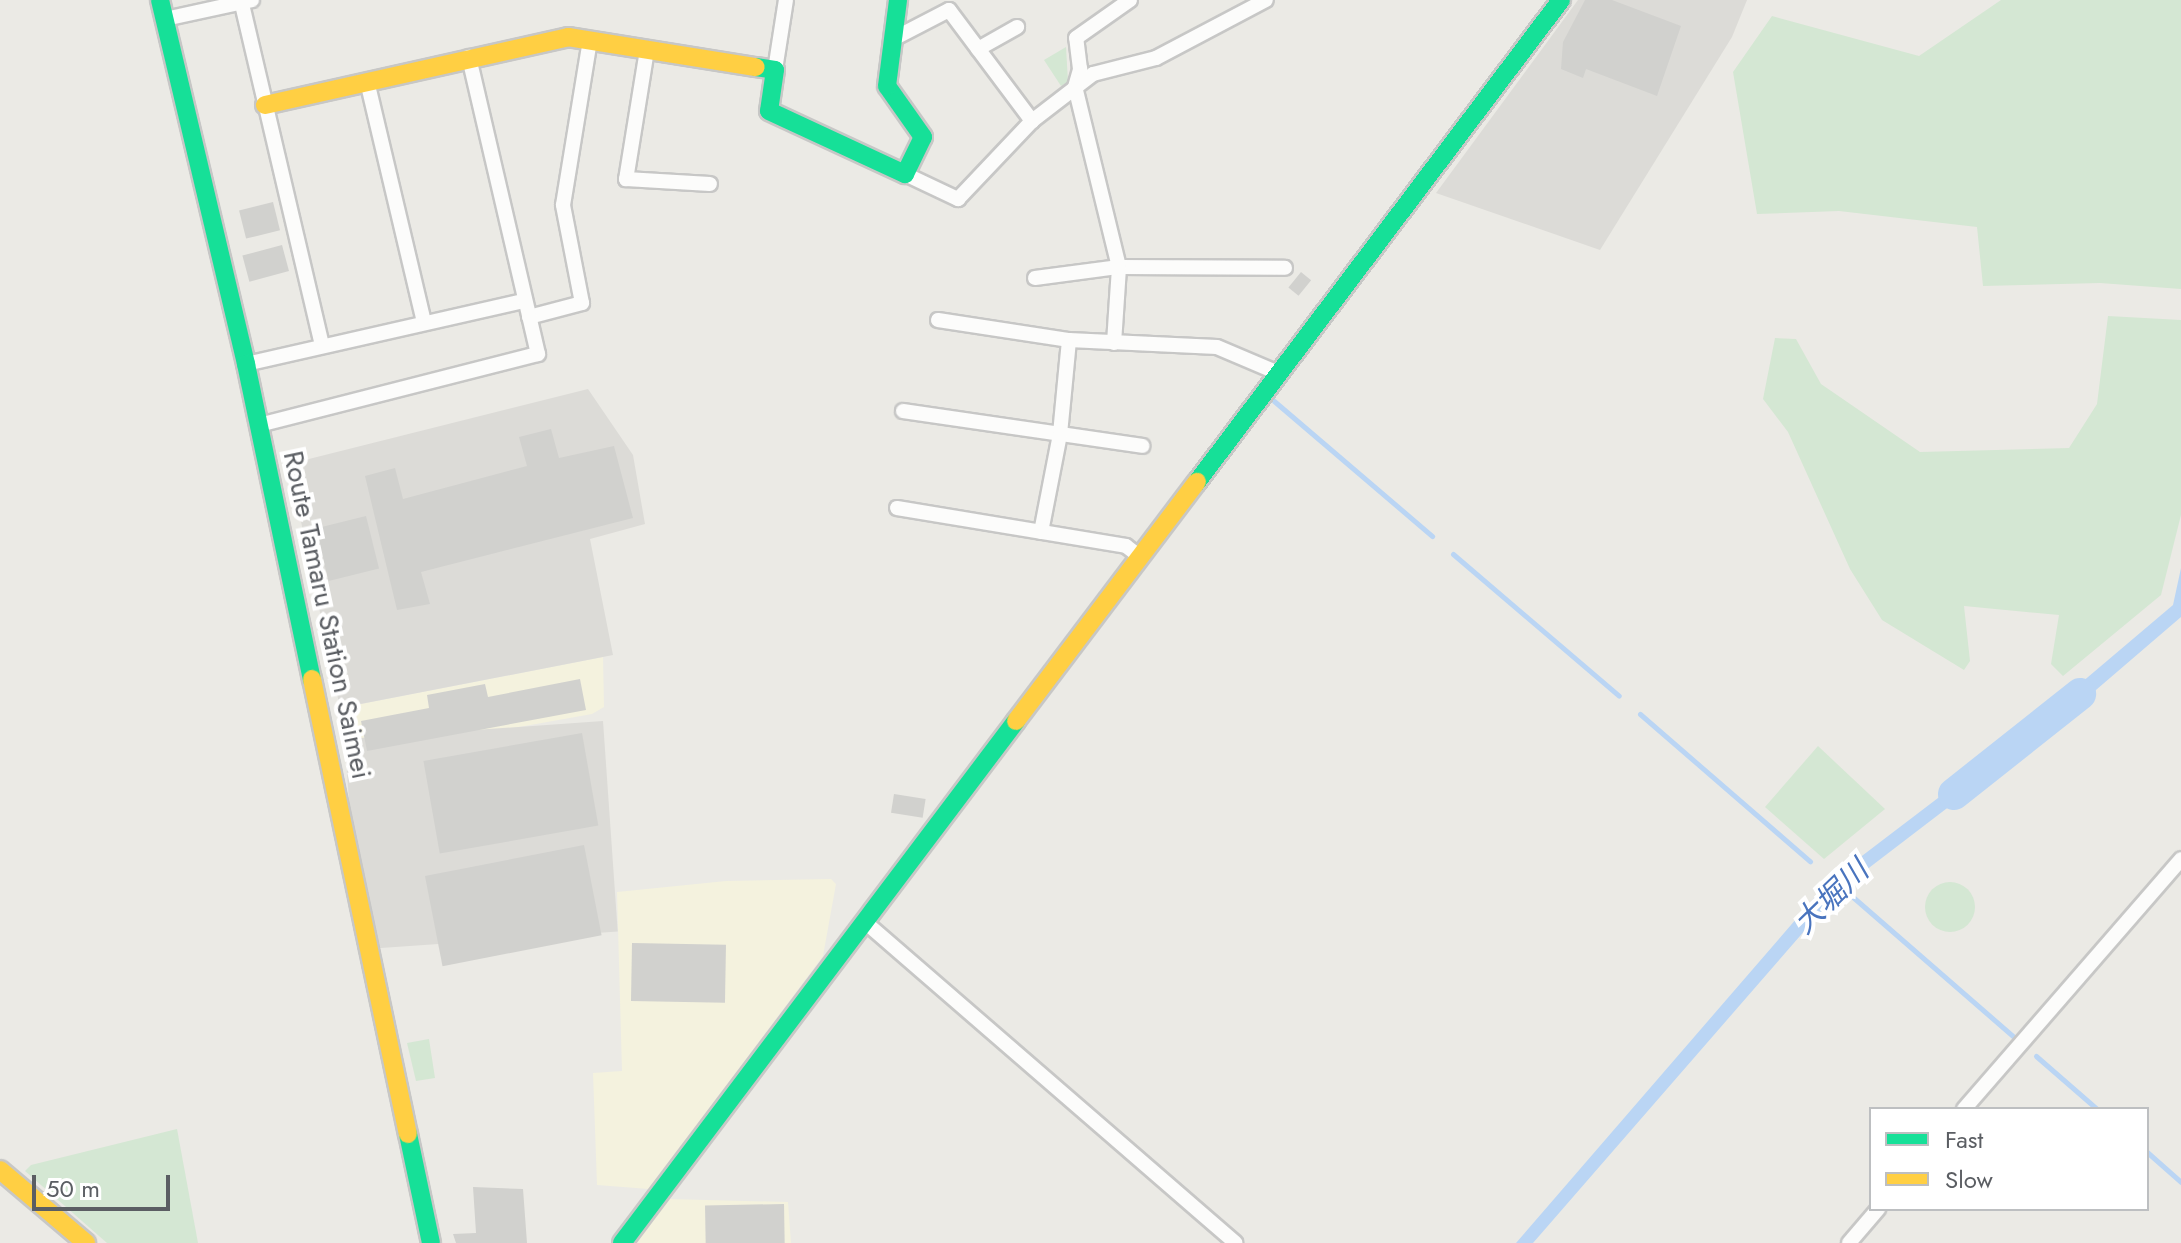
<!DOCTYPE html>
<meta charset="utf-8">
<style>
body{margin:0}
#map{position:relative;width:2181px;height:1243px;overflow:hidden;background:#ebeae5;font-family:Jost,"Noto Sans JP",sans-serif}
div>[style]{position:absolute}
.commercial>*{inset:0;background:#f4f2de}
.industrial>*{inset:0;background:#dcdbd7;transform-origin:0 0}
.green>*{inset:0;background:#d4e7d3}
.round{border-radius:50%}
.water>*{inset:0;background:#bad5f4}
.stream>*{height:5px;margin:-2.5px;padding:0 2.5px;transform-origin:2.5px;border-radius:2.5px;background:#bad5f4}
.river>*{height:32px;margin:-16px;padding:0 16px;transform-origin:16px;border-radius:16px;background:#bad5f4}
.building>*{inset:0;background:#d1d1ce;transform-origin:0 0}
.roads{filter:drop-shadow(2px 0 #c7c7c6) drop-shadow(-2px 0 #c7c7c6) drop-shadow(0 2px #c7c7c6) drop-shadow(0 -2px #c7c7c6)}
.street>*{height:14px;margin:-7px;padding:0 7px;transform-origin:7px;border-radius:7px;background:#fcfcfb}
.fast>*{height:18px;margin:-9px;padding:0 9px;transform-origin:9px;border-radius:9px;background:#16e098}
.slow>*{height:18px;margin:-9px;padding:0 9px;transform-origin:9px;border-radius:9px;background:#ffcf43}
span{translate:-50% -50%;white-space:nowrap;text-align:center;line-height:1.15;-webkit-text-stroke:8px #fff;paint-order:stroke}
.street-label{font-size:28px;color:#5b5e63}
.water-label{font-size:30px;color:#4974be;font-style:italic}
.legend{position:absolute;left:1869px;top:1107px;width:280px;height:104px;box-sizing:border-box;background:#fff;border:2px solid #bdbfc1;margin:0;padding:10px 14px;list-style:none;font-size:24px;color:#5b5e63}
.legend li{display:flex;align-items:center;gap:16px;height:40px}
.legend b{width:40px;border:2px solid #bdbfc1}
.scale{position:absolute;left:32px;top:1175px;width:138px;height:36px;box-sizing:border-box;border:4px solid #5b5e63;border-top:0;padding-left:10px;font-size:24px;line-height:28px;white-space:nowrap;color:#5b5e63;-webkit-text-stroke:6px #fff;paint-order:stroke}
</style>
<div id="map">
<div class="commercial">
<i style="clip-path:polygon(603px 657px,604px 707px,592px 714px,350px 757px,340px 708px)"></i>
<i style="clip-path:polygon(831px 879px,836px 884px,823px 956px,649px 1189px,597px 1185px,593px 1073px,622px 1071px,617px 892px,726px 881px)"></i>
<i style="clip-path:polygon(668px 1199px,788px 1202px,791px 1243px,636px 1243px)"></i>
</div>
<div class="industrial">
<i style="clip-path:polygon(1578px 0,1747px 0,1732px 37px,1600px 250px,1436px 193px)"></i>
<i style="clip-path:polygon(588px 389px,633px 455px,645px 524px,590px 539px,613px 655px,340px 708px,289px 464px)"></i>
<i style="left:603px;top:721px;width:211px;height:259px;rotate:86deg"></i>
</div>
<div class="green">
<i style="clip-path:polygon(2001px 0,2181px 0,2181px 289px,2100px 283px,1983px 286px,1977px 227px,1839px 211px,1757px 214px,1733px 72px,1772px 16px,1919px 56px)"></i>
<i style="clip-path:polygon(1066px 47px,1068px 82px,1061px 86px,1044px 60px)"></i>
<i style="clip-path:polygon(2108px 316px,2181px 320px,2181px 515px,2161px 595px,2063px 676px,2051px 664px,2059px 615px,1964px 606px,1970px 661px,1964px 670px,1882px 620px,1850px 569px,1788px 432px,1763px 399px,1775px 338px,1796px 339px,1821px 384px,1920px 452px,2069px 448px,2097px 404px)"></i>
<i style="clip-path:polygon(1818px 746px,1885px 809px,1824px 859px,1765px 807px)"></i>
<i class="round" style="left:1925px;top:882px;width:50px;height:50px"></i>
<i style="clip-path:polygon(429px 1039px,435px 1078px,416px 1081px,407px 1043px)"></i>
<i style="clip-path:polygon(177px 1129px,198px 1243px,107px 1243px,25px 1171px,31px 1165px)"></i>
</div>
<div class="water">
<i style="clip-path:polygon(2181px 568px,2181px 617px,2054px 726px,2042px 716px,2173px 605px)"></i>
<i style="clip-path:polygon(1984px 763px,1993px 773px,1840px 890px,1533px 1243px,1516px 1243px,1829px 881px)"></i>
</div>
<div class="stream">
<i style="left:1274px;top:401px;width:208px;rotate:40.5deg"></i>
<i style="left:1453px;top:554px;width:218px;rotate:40.5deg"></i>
<i style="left:1640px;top:714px;width:225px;rotate:40.9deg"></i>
<i style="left:1831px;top:878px;width:241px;rotate:41deg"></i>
<i style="left:2036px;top:1056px;width:81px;rotate:41deg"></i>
<i style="left:2147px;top:1152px;width:45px;rotate:41.4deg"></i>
</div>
<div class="river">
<i style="left:1954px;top:794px;width:161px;rotate:-38.4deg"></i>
</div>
<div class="building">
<i style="clip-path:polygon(1585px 0,1612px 0,1681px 26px,1657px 96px,1586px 69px,1583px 78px,1561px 69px,1563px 42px)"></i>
<i style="left:273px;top:202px;width:29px;height:35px;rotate:76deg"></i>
<i style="left:282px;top:245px;width:27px;height:41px;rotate:75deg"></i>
<i style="left:1301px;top:272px;width:13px;height:20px;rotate:39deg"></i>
<i style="clip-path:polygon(551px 429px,559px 458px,614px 446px,633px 518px,421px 572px,430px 604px,397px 610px,365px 476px,395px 468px,403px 499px,527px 466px,519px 437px)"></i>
<i style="left:366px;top:516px;width:54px;height:52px;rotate:76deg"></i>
<i style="clip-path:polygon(580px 679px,586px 710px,367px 751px,361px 721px,429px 708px,427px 695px,485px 684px,488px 697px)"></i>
<i style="left:582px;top:733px;width:94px;height:161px;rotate:80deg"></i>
<i style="left:894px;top:794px;width:32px;height:19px;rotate:9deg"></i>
<i style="left:584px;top:845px;width:92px;height:162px;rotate:79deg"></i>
<i style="left:632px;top:943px;width:94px;height:58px;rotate:1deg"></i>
<i style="clip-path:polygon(473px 1187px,523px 1189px,527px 1243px,456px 1243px,453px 1234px,476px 1233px)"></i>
<i style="left:784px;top:1204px;width:39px;height:79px;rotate:89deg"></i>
</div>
<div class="roads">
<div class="street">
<i style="left:241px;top:0;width:355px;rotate:76.8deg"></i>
<i style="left:165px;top:19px;width:89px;rotate:-12.3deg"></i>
<i style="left:893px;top:39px;width:63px;rotate:-27.4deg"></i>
<i style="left:949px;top:10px;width:139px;rotate:53.2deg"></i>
<i style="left:978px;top:49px;width:45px;rotate:-29.4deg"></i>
<i style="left:647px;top:50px;width:131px;rotate:99.2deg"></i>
<i style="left:626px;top:179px;width:84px;rotate:3.4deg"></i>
<i style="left:775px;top:70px;width:71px;rotate:-81.1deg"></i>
<i style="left:367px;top:81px;width:248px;rotate:76.7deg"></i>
<i style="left:905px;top:174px;width:59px;rotate:25.3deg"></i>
<i style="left:958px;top:199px;width:108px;rotate:-46.5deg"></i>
<i style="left:1032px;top:121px;width:77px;rotate:-37.6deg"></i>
<i style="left:1093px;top:74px;width:65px;rotate:-14.3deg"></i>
<i style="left:1156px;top:58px;width:124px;rotate:-27.8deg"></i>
<i style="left:1035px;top:278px;width:85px;rotate:-7.5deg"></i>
<i style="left:1119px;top:267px;width:166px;rotate:0.3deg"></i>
<i style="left:529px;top:317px;width:55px;rotate:-14.8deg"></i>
<i style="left:582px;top:303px;width:100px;rotate:-101deg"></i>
<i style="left:563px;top:205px;width:166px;rotate:-80.7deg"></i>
<i style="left:938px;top:320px;width:133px;rotate:8.7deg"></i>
<i style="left:1069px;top:340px;width:148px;rotate:2.7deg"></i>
<i style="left:1217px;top:347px;width:64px;rotate:23deg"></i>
<i style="left:1114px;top:343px;width:76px;rotate:-86.2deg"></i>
<i style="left:1119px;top:267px;width:185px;rotate:-103.7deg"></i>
<i style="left:1075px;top:87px;width:19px;rotate:-74deg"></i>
<i style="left:1080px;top:69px;width:31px;rotate:-97deg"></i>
<i style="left:1076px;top:38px;width:66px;rotate:-35.1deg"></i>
<i style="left:246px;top:364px;width:285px;rotate:-12.8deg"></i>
<i style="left:903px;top:411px;width:242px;rotate:8.3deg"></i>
<i style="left:259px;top:425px;width:288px;rotate:-14.3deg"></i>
<i style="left:538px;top:354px;width:305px;rotate:-103.1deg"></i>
<i style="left:897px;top:508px;width:232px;rotate:9.4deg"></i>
<i style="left:1126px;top:546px;width:16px;rotate:38deg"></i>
<i style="left:1041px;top:532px;width:100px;rotate:-79deg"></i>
<i style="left:1060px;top:434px;width:94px;rotate:-84.5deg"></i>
<i style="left:865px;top:922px;width:490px;rotate:40.9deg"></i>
<i style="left:1964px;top:1109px;width:331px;rotate:-49deg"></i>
<i style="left:1849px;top:1243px;width:45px;rotate:-49.5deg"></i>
</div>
<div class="fast">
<i style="left:160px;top:0;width:374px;rotate:76.7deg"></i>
<i style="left:246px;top:364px;width:322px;rotate:78.2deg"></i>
<i style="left:756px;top:67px;width:19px;rotate:9deg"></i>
<i style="left:775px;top:70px;width:41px;rotate:98.3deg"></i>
<i style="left:769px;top:111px;width:150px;rotate:24.9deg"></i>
<i style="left:905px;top:174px;width:41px;rotate:-64.1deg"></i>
<i style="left:923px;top:137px;width:62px;rotate:-125.2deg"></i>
<i style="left:887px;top:86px;width:87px;rotate:-82.7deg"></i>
<i style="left:1197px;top:482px;width:604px;rotate:-52.94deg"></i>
<i style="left:408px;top:1134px;width:111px;rotate:78.1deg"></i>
<i style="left:622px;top:1243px;width:654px;rotate:-52.95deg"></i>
</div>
<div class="slow">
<i style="left:265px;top:105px;width:311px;rotate:-12.6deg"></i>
<i style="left:568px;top:37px;width:190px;rotate:9.1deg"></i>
<i style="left:312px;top:679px;width:465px;rotate:78.1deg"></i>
<i style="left:1016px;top:721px;width:300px;rotate:-52.9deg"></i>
<i style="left:0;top:1170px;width:113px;rotate:40.3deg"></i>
</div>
</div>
<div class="street-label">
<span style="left:327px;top:615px;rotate:78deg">Route Tamaru Station Saimei</span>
</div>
<div class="water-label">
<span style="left:1831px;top:897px;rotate:-44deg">大堀川</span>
</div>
<ul class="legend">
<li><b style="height:10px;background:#16e098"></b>Fast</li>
<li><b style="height:10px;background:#ffcf43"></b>Slow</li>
</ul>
<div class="scale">50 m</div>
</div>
